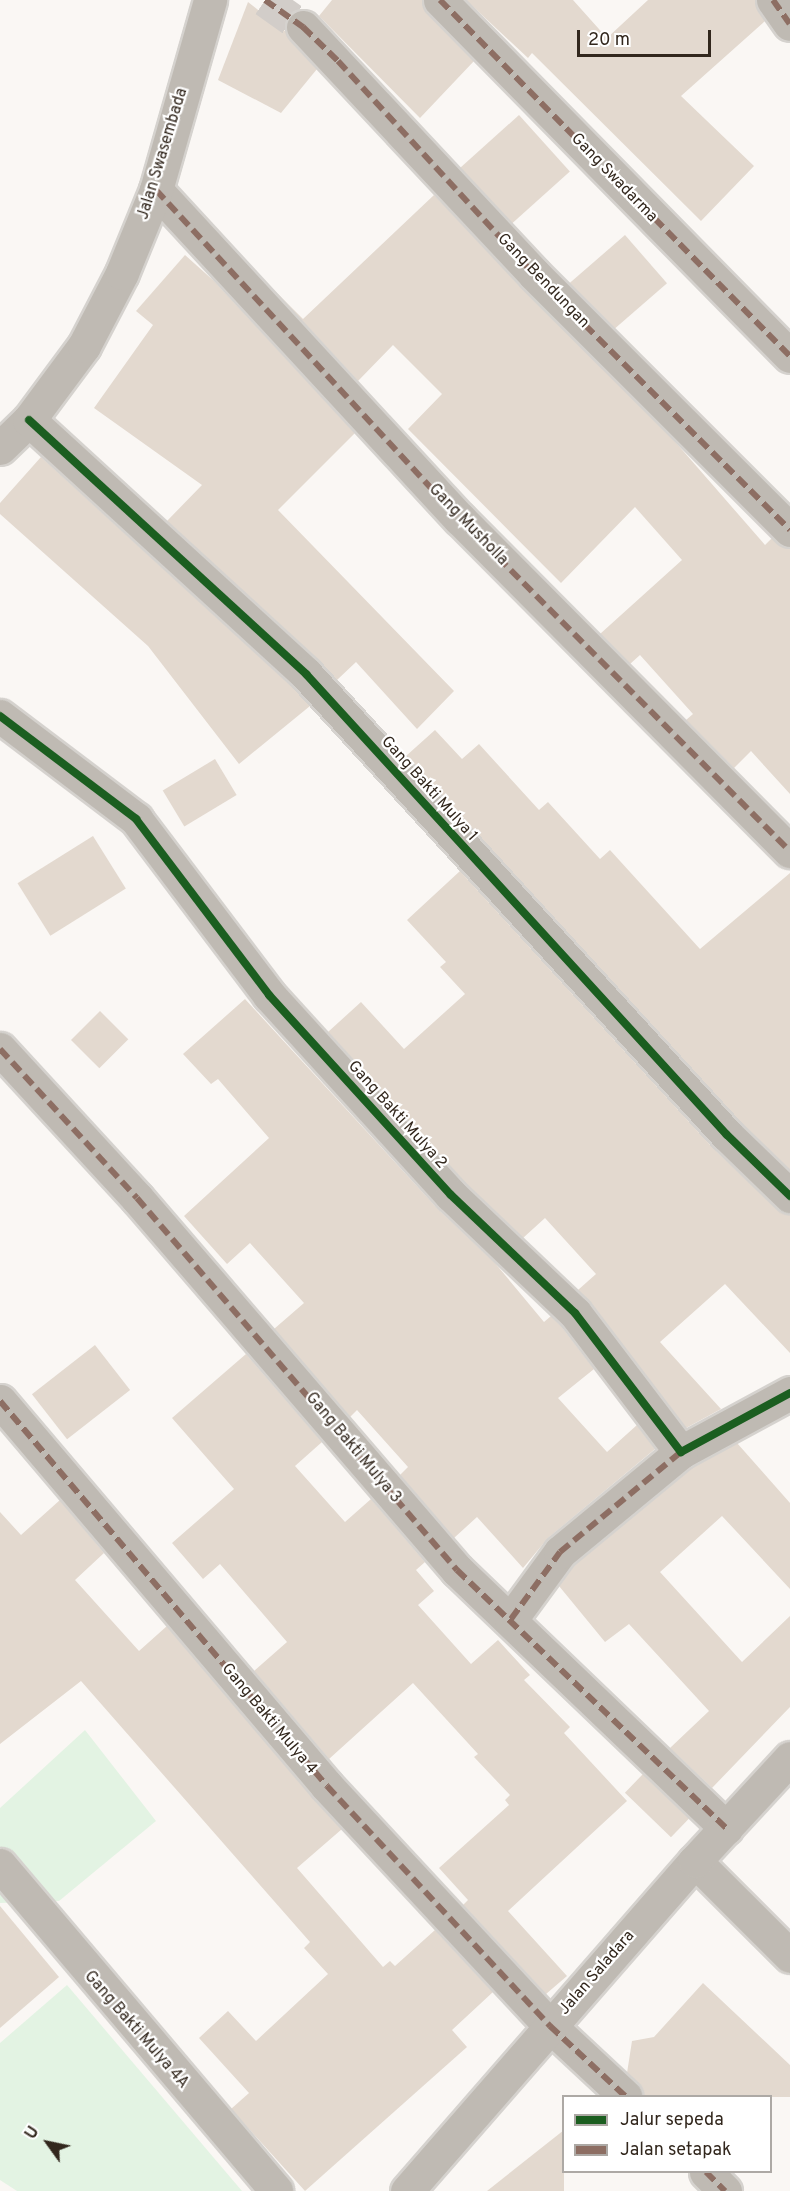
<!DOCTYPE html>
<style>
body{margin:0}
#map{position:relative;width:790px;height:2191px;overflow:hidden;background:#faf7f4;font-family:Overpass,sans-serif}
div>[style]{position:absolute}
.green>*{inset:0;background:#e3f3e3}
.building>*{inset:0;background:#e3d9cf;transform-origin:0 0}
.minor-tunnel>*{height:33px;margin-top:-16.5px;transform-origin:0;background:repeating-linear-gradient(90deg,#d2cdc9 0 33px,transparent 0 49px)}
.roads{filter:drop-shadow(2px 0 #d5d2ce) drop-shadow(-2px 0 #d5d2ce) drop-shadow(0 2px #d5d2ce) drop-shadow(0 -2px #d5d2ce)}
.minor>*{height:33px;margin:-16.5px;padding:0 16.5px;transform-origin:16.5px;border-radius:16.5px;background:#bfbab3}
.quiet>*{height:6px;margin-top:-3px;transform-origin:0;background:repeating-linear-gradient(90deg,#8d6e63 0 12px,transparent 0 18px)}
.cycleway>*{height:8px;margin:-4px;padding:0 4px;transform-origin:4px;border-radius:4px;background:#1b5e20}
span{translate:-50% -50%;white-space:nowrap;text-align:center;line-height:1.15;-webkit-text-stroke:4.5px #fff;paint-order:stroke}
.street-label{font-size:16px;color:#32271d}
.legend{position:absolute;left:562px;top:2095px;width:210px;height:78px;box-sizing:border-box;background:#fff;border:2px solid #ada9a5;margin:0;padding:8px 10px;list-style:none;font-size:18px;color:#32271d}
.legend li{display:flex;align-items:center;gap:12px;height:30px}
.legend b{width:30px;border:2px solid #ada9a5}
.north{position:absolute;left:18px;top:2113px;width:60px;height:60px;-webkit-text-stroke:4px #fff;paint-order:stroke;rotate:303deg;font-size:16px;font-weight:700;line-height:24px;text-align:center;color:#32271d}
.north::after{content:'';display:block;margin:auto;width:21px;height:27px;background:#32271d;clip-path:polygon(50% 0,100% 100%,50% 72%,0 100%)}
.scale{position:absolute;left:577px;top:30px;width:134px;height:27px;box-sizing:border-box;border:3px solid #32271d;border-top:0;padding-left:8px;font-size:18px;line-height:21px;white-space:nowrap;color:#32271d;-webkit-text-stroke:4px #fff;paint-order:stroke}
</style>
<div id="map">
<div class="green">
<i style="clip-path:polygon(85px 1730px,156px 1821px,59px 1901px,0 1903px,0 1808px)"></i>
<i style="clip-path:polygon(67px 1985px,242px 2191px,17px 2191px,0 2180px,0 2043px)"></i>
</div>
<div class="building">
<i style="clip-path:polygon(332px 0,422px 0,427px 13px,474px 61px,420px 118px,319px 16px)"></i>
<i style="clip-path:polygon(466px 0,573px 0,607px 38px,648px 0,755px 0,765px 21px,681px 96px,754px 166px,701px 221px,532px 53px,528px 58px)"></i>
<i style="clip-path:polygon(248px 2px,285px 31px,317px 69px,281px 113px,218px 80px)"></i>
<i style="left:519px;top:115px;width:76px;height:79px;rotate:48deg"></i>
<i style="clip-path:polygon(434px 195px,671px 437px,765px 545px,772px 538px,790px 548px,790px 794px,751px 751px,734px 768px,686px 720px,693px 714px,640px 655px,630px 664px,600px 634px,682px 560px,635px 507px,561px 583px,408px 429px,442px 394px,393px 345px,358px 381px,271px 287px,303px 319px)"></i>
<i style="left:625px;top:235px;width:64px;height:74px;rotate:49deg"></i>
<i style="clip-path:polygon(185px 255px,214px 281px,355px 433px,278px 510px,454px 691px,417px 729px,356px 662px,337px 680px,167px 521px,202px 485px,94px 408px,153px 325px,136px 311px)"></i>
<i style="clip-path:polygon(41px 457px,293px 687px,310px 706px,239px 764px,148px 646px,0 514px,0 503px)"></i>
<i style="clip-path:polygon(435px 730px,462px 759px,479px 744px,539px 810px,548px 802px,600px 859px,610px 850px,700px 949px,790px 873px,790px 1170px,740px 1122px,406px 756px)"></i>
<i style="left:215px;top:759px;width:42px;height:61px;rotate:59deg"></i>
<i style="left:93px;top:836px;width:62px;height:89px;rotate:58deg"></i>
<i style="clip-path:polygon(460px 871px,713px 1148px,777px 1209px,790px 1214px,790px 1353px,725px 1284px,660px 1342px,721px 1409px,686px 1428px,578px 1290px,596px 1274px,545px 1218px,523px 1238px,464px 1182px,328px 1032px,361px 1002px,404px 1049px,465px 994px,440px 967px,446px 962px,407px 920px)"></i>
<i style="clip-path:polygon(245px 999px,437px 1208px,495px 1263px,544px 1322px,551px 1316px,561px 1326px,594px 1369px,558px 1398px,607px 1452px,637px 1425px,655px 1449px,548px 1538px,523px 1568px,477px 1517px,454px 1538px,400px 1475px,408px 1467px,357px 1410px,350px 1417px,274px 1329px,304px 1303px,250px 1243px,227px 1264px,184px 1216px,269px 1138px,218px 1079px,211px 1084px,183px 1054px)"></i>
<i style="left:100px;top:1011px;width:40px;height:41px;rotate:45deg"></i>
<i style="left:95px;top:1345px;width:57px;height:80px;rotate:52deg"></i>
<i style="clip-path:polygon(246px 1354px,322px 1442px,295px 1466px,345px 1522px,371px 1499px,425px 1562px,416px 1570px,434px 1591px,418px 1605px,471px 1664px,498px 1640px,530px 1675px,524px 1680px,570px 1727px,564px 1733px,627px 1801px,508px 1911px,567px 1976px,546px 1994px,463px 1905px,468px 1900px,439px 1868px,509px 1805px,505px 1800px,510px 1795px,474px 1757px,478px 1754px,413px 1683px,329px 1759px,254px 1671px,287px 1642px,220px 1564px,203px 1579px,172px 1543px,234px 1489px,172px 1418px)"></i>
<i style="clip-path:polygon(737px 1443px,790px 1503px,790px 1589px,722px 1516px,660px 1572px,742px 1662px,790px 1616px,790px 1707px,712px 1788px,670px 1748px,709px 1711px,629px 1624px,605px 1642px,559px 1586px,574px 1565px,692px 1468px)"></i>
<i style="clip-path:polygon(60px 1500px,104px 1553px,75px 1580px,139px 1651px,167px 1626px,342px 1829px,297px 1868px,383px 1967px,390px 1961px,395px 1966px,435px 1930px,493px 1992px,452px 2030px,467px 2047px,305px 2191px,231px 2109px,249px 2093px,199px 2038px,228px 2011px,256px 2041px,328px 1974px,304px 1948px,310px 1942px,81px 1681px,0 1744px,0 1512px,21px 1535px)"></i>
<i style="left:643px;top:1774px;width:64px;height:26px;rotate:44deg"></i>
<i style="clip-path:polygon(0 1906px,59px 1977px,0 2028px)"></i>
<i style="clip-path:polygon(703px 1983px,790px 2065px,790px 2097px,643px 2097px,627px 2073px,632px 2041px,654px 2037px)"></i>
<i style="clip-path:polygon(564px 2130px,564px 2191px,487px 2191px)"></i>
</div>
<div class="minor-tunnel">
<i style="left:265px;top:0;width:47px;rotate:35.4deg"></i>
</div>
<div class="roads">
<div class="minor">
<i style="left:440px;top:0;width:499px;rotate:45.5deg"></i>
<i style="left:773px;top:0;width:29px;rotate:55deg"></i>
<i style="left:303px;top:27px;width:338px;rotate:46.9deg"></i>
<i style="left:534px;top:274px;width:362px;rotate:45deg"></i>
<i style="left:156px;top:190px;width:448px;rotate:47.3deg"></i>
<i style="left:460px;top:519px;width:468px;rotate:45.2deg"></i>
<i style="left:29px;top:420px;width:376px;rotate:42.5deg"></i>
<i style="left:306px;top:674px;width:624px;rotate:47.6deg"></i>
<i style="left:727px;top:1135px;width:88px;rotate:44.1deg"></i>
<i style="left:0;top:448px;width:40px;rotate:-44deg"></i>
<i style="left:29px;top:420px;width:92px;rotate:-53.4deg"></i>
<i style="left:84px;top:346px;width:82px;rotate:-62.5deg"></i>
<i style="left:122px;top:273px;width:90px;rotate:-67.7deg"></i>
<i style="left:156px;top:190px;width:198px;rotate:-74.1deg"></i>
<i style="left:0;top:716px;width:171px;rotate:37.1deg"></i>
<i style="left:136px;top:819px;width:221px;rotate:52.9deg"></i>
<i style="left:269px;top:995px;width:270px;rotate:47.7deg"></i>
<i style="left:451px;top:1195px;width:171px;rotate:43.6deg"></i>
<i style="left:575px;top:1313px;width:175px;rotate:52.7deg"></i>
<i style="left:681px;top:1452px;width:124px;rotate:-28.4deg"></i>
<i style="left:0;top:1049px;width:202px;rotate:47.4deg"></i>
<i style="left:137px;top:1198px;width:491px;rotate:49.3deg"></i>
<i style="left:457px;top:1570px;width:373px;rotate:43.8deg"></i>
<i style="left:0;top:1401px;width:505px;rotate:49.66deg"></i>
<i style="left:327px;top:1786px;width:328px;rotate:47.1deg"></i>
<i style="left:550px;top:2026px;width:103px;rotate:43deg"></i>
<i style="left:511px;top:1619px;width:83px;rotate:-53.8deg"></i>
<i style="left:560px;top:1552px;width:157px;rotate:-39.6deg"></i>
<i style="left:695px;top:1861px;width:134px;rotate:45deg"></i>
<i style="left:0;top:1865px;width:427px;rotate:49.7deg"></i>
<i style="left:706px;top:2172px;width:27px;rotate:45deg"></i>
<i style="left:407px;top:2191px;width:438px;rotate:-48.9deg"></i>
<i style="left:695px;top:1861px;width:140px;rotate:-47.3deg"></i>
</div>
</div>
<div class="quiet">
<i style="left:265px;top:0;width:47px;rotate:35.4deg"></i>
<i style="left:303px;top:27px;width:49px;rotate:44.2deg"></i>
<i style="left:338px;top:61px;width:289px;rotate:47.4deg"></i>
<i style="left:534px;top:274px;width:362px;rotate:45deg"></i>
<i style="left:440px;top:0;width:499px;rotate:45.5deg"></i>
<i style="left:773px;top:0;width:29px;rotate:55deg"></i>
<i style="left:156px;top:190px;width:448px;rotate:47.3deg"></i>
<i style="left:460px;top:519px;width:468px;rotate:45.2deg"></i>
<i style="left:0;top:1049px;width:202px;rotate:47.4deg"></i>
<i style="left:137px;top:1198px;width:491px;rotate:49.3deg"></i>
<i style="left:457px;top:1570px;width:373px;rotate:43.8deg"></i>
<i style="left:0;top:1401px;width:505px;rotate:49.66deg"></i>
<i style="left:327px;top:1786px;width:328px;rotate:47.1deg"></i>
<i style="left:550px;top:2026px;width:103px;rotate:43deg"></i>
<i style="left:511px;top:1619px;width:83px;rotate:-53.8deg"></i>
<i style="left:560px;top:1552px;width:157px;rotate:-39.6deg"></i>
<i style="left:706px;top:2172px;width:27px;rotate:45deg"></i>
</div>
<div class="cycleway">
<i style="left:29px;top:420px;width:376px;rotate:42.5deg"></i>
<i style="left:306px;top:674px;width:624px;rotate:47.6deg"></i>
<i style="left:727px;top:1135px;width:88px;rotate:44.1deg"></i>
<i style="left:0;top:716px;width:171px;rotate:37.1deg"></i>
<i style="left:136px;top:819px;width:221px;rotate:52.9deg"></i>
<i style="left:269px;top:995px;width:270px;rotate:47.7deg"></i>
<i style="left:451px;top:1195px;width:171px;rotate:43.6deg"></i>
<i style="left:575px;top:1313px;width:175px;rotate:52.7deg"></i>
<i style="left:681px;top:1452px;width:124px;rotate:-28.4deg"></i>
</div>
<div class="street-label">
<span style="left:163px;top:154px;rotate:-73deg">Jalan Swasembada</span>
<span style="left:614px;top:178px;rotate:46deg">Gang Swadarma</span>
<span style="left:543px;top:281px;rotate:46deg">Gang Bendungan</span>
<span style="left:468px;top:525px;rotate:46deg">Gang Musholla</span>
<span style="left:429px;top:789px;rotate:48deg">Gang Bakti Mulya 1</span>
<span style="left:397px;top:1115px;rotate:48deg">Gang Bakti Mulya 2</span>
<span style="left:353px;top:1448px;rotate:50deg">Gang Bakti Mulya 3</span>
<span style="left:269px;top:1719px;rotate:50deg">Gang Bakti Mulya 4</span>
<span style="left:597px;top:1973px;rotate:-49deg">Jalan Saladara</span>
<span style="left:136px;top:2030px;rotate:49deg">Gang Bakti Mulya 4A</span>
</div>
<ul class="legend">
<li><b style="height:8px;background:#1b5e20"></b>Jalur sepeda</li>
<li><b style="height:8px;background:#8d6e63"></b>Jalan setapak</li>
</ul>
<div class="north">U</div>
<div class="scale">20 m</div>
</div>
